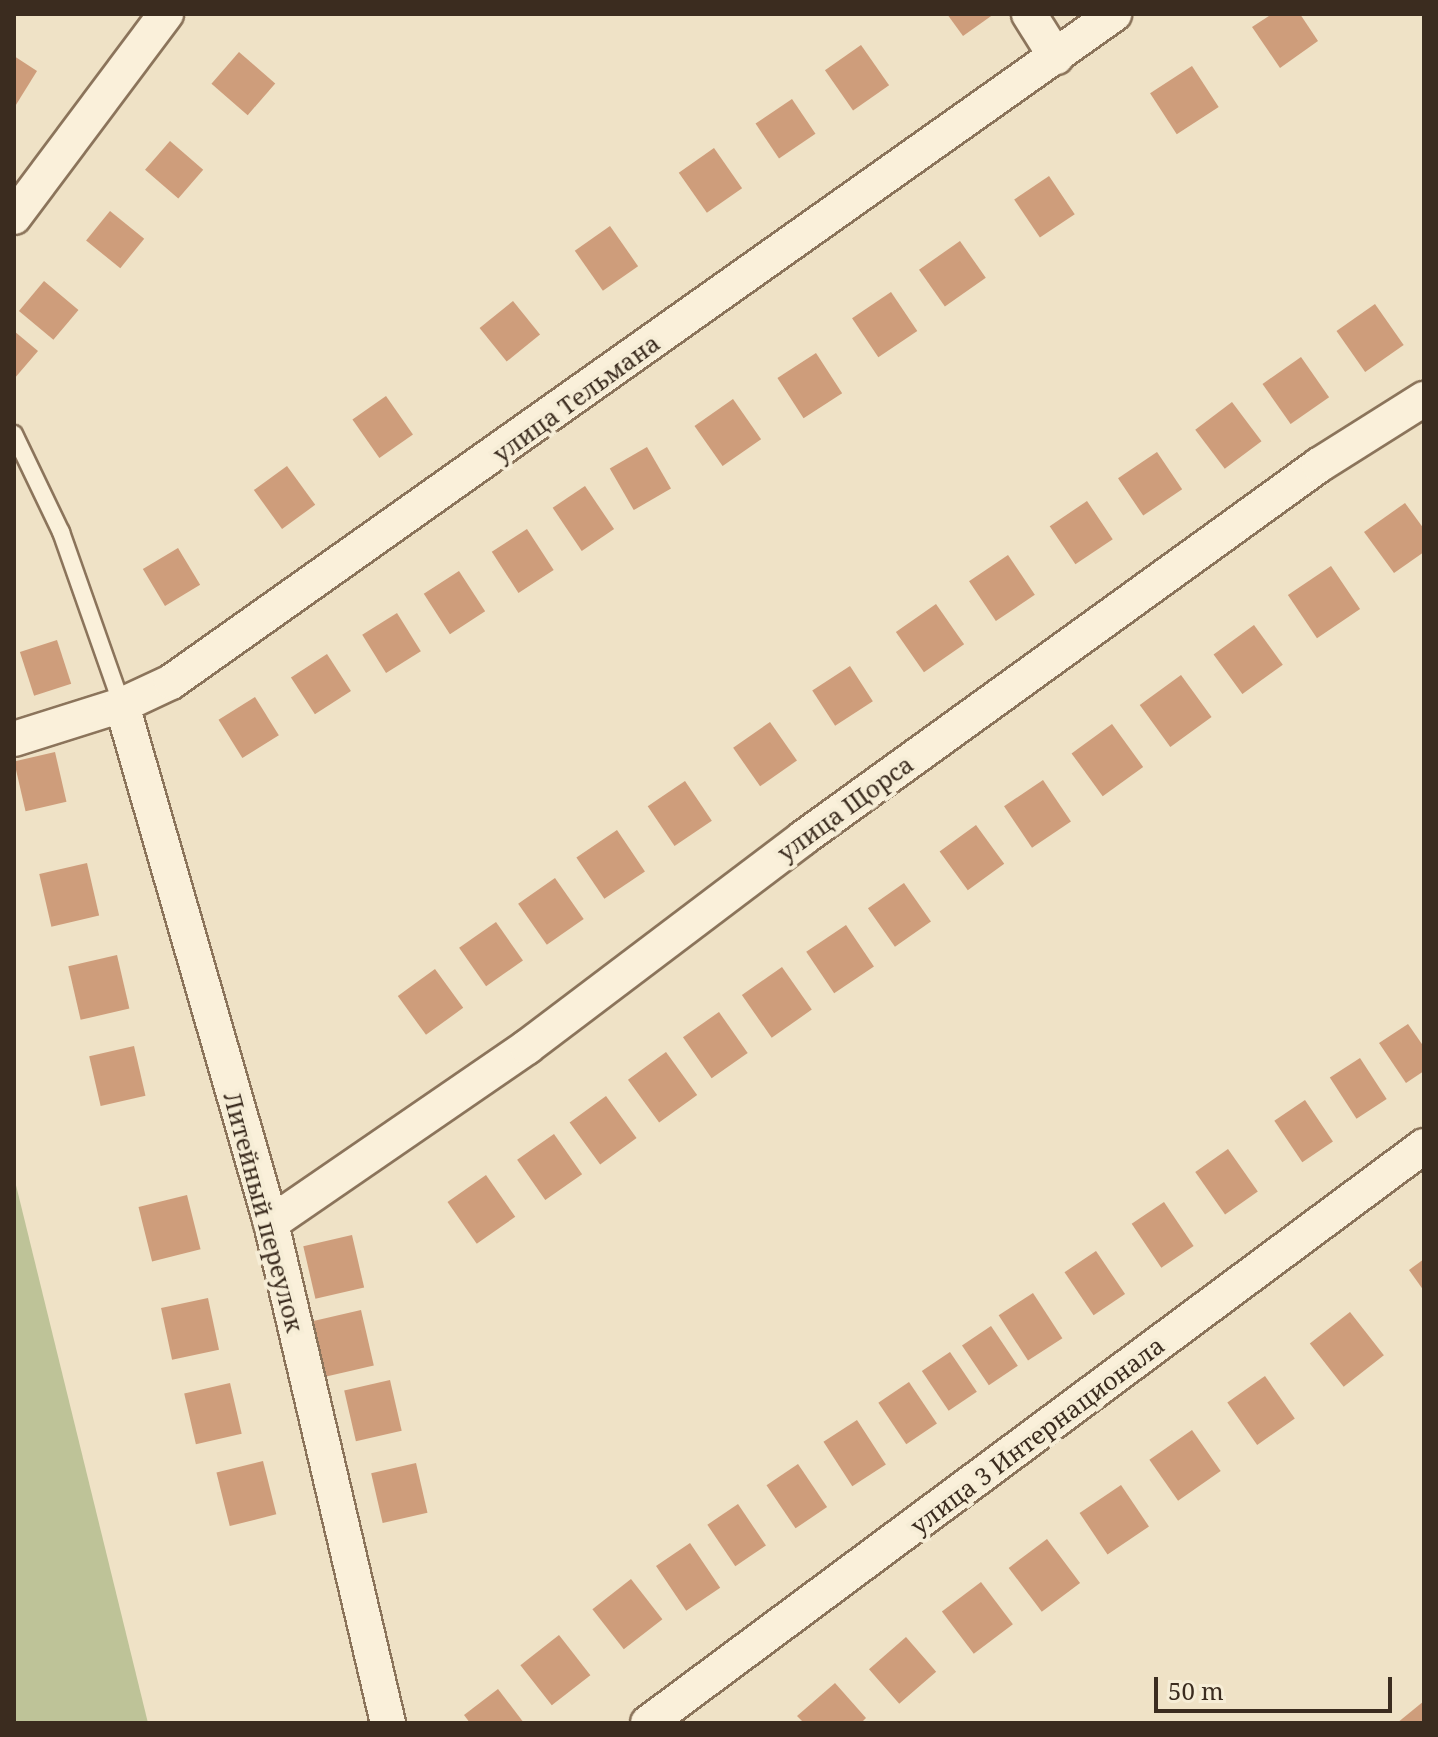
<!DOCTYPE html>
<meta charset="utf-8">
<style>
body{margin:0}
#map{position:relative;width:1438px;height:1737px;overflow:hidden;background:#efe2c6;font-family:"Noto Serif",serif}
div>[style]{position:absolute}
.cemetery>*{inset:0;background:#bec398}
.building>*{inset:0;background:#ce9d7b;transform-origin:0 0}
.roads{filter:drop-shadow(2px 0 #8b745b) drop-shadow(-2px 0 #8b745b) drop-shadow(0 2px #8b745b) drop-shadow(0 -2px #8b745b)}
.service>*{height:16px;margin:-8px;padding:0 8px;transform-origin:8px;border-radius:8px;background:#faf0da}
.minor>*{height:34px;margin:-17px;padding:0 17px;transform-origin:17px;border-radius:17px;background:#faf0da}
span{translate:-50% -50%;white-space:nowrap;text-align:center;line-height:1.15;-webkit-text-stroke:8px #f6edd6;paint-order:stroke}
.street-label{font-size:24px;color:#3b2c1f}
.frame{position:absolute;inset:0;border:16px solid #3b2c1f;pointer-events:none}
.scale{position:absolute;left:1154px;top:1677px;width:238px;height:36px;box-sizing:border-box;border:4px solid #3b2c1f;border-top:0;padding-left:10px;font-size:24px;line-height:28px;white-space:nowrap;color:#3b2c1f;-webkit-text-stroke:6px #f6edd6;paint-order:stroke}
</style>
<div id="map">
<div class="cemetery">
<i style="clip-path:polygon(14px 1177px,148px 1723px,14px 1723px)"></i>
</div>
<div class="building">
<i style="clip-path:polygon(947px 14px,994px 14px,963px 36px)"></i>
<i style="clip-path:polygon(1272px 14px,1300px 14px,1318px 41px,1280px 68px,1252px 27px)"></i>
<i style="left:861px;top:45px;width:49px;height:44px;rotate:55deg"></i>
<i style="left:239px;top:52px;width:48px;height:42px;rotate:41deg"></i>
<i style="clip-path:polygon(14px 56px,37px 71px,14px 108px)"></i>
<i style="left:1192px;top:66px;width:49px;height:50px;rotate:57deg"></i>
<i style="left:792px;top:99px;width:42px;height:44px;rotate:56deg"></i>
<i style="left:170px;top:141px;width:44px;height:38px;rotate:41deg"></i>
<i style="left:714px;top:148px;width:49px;height:43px;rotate:55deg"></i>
<i style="left:1049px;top:176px;width:46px;height:42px;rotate:56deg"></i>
<i style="left:110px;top:211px;width:44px;height:38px;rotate:39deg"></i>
<i style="left:610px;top:226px;width:49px;height:43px;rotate:55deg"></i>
<i style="left:960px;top:241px;width:45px;height:50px;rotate:55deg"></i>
<i style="left:44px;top:281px;width:45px;height:39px;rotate:40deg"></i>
<i style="left:891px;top:292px;width:47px;height:47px;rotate:56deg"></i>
<i style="left:513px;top:301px;width:43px;height:43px;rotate:51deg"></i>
<i style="left:1375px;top:304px;width:50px;height:47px;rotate:55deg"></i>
<i style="clip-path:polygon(14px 331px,38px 351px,14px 379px)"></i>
<i style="left:816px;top:353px;width:48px;height:46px;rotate:57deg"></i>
<i style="left:1301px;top:357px;width:49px;height:47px;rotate:55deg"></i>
<i style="left:386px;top:396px;width:47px;height:41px;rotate:55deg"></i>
<i style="left:733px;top:399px;width:49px;height:47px;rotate:55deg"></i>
<i style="left:1232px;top:402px;width:49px;height:46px;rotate:53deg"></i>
<i style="left:647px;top:447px;width:48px;height:43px;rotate:60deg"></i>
<i style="left:1157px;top:452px;width:45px;height:47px;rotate:56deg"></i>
<i style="left:287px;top:466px;width:48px;height:41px;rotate:54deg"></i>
<i style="left:585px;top:486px;width:52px;height:39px;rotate:56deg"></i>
<i style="left:1087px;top:501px;width:46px;height:45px;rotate:56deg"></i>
<i style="clip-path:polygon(1405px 503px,1424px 529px,1424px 552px,1394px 573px,1364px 532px)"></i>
<i style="left:527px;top:529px;width:49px;height:42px;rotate:57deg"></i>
<i style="left:178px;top:548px;width:43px;height:41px;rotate:59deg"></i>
<i style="left:1008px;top:555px;width:48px;height:47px;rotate:56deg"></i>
<i style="left:1331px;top:566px;width:52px;height:52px;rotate:56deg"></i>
<i style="left:459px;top:571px;width:48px;height:42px;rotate:57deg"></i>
<i style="left:936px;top:604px;width:49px;height:49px;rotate:55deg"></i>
<i style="left:397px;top:613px;width:45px;height:41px;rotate:58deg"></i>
<i style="left:1254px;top:625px;width:49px;height:50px;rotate:54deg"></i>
<i style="left:57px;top:640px;width:46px;height:39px;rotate:72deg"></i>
<i style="left:327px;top:654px;width:44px;height:43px;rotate:57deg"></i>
<i style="left:850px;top:666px;width:42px;height:45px;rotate:57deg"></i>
<i style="left:1181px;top:675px;width:52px;height:51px;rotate:54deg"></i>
<i style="left:255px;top:697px;width:45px;height:43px;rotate:58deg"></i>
<i style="left:770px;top:722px;width:47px;height:45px;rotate:55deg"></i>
<i style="left:1112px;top:724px;width:53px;height:50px;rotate:54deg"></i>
<i style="left:55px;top:752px;width:51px;height:42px;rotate:77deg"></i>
<i style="left:1043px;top:780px;width:50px;height:47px;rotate:56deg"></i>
<i style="left:685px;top:781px;width:48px;height:45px;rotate:56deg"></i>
<i style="left:976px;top:825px;width:48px;height:45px;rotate:54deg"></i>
<i style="left:617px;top:830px;width:50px;height:49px;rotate:56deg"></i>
<i style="left:87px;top:863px;width:54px;height:49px;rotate:77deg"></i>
<i style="left:555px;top:878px;width:50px;height:45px;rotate:55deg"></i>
<i style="left:904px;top:883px;width:47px;height:44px;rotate:55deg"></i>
<i style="left:496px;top:922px;width:47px;height:45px;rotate:55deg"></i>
<i style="left:846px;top:925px;width:50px;height:48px;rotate:56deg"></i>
<i style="left:117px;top:955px;width:55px;height:50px;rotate:77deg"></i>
<i style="left:782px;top:967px;width:52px;height:49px;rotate:55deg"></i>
<i style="left:435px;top:969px;width:48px;height:46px;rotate:54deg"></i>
<i style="left:719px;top:1012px;width:50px;height:44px;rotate:55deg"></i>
<i style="clip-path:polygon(1408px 1024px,1424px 1047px,1424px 1071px,1406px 1083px,1379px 1043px)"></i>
<i style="left:134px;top:1046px;width:51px;height:46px;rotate:77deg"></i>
<i style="left:666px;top:1052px;width:53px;height:47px;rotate:54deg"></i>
<i style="left:1360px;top:1058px;width:49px;height:36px;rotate:57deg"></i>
<i style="left:606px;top:1096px;width:52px;height:45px;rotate:54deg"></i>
<i style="left:1305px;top:1100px;width:50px;height:37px;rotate:56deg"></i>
<i style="left:554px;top:1134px;width:49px;height:45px;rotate:55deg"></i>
<i style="left:1228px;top:1149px;width:52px;height:40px;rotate:55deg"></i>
<i style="left:486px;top:1175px;width:51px;height:47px;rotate:55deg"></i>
<i style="left:187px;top:1195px;width:56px;height:50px;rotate:76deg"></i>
<i style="left:1164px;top:1202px;width:53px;height:39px;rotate:56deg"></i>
<i style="left:352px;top:1235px;width:54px;height:50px;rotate:77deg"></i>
<i style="left:1096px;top:1251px;width:52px;height:38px;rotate:56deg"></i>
<i style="clip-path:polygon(1424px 1259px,1424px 1291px,1409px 1270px)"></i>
<i style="left:1033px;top:1293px;width:54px;height:41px;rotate:57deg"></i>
<i style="left:208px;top:1298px;width:53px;height:48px;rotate:78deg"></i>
<i style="left:361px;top:1310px;width:57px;height:51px;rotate:77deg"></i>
<i style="left:1350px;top:1312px;width:55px;height:51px;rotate:52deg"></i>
<i style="left:991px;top:1326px;width:48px;height:35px;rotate:56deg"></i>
<i style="left:950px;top:1352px;width:48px;height:34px;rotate:56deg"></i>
<i style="left:1265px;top:1376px;width:52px;height:46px;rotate:55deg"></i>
<i style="left:390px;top:1380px;width:52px;height:47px;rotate:77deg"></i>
<i style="left:909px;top:1382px;width:50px;height:37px;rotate:56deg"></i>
<i style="left:230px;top:1383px;width:52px;height:47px;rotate:77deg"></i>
<i style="left:857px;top:1420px;width:53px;height:40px;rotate:57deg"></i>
<i style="left:1192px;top:1430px;width:50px;height:52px;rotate:55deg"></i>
<i style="left:263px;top:1461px;width:55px;height:48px;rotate:76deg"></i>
<i style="left:416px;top:1463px;width:51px;height:46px;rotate:77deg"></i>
<i style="left:798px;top:1464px;width:52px;height:38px;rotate:56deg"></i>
<i style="left:1121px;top:1485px;width:50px;height:50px;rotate:56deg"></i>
<i style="left:738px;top:1504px;width:50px;height:37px;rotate:56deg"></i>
<i style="left:1047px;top:1539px;width:55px;height:48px;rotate:53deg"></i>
<i style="left:690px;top:1543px;width:54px;height:41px;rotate:56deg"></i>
<i style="left:631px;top:1579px;width:51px;height:49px;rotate:52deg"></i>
<i style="left:981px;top:1582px;width:53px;height:49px;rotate:53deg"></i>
<i style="left:559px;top:1635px;width:51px;height:49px;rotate:52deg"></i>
<i style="left:906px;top:1637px;width:46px;height:49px;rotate:49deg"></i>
<i style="clip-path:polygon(835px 1683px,866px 1718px,861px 1723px,804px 1723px,797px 1716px)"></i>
<i style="clip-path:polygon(498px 1689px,524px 1723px,470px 1723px,464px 1715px)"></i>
<i style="clip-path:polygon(1424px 1701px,1424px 1723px,1397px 1723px)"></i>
</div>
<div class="roads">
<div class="service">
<i style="left:14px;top:434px;width:109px;rotate:64.4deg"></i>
<i style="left:61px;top:532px;width:183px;rotate:70.6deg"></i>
</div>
<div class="minor">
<i style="left:1029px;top:14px;width:51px;rotate:57.9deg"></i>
<i style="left:14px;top:217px;width:254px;rotate:-53.2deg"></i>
<i style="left:122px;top:705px;width:539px;rotate:73.95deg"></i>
<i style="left:271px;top:1223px;width:514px;rotate:76.83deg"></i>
<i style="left:14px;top:739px;width:113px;rotate:-17.5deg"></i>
<i style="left:122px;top:705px;width:54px;rotate:-25.1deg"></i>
<i style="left:171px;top:682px;width:1156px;rotate:-35.31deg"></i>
<i style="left:271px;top:1223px;width:311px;rotate:-34.5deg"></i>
<i style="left:527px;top:1047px;width:346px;rotate:-37.1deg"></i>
<i style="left:803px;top:838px;width:637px;rotate:-35.86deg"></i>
<i style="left:1319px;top:465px;width:124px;rotate:-32.2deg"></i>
<i style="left:648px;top:1723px;width:967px;rotate:-36.63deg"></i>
</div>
</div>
<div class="street-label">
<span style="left:576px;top:398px;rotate:-36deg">улица Тельмана</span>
<span style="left:845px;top:808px;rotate:-36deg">улица Щорса</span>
<span style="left:264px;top:1212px;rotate:75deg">Литейный переулок</span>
<span style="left:1037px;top:1435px;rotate:-37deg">улица 3 Интернационала</span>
</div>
<div class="frame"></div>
<div class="scale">50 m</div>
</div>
